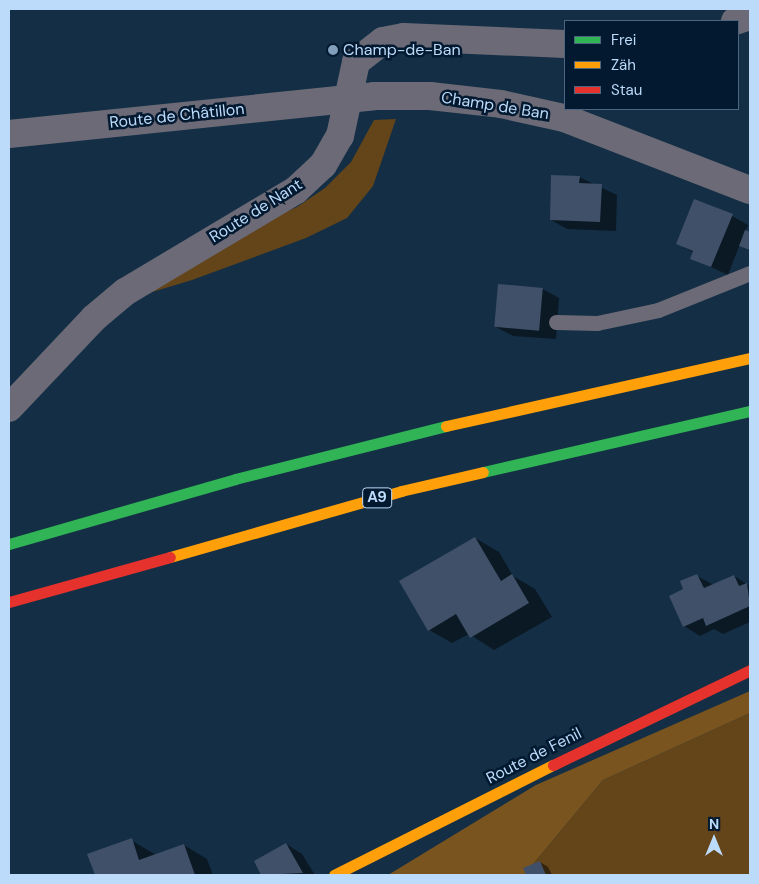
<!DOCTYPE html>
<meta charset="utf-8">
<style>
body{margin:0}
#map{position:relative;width:759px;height:884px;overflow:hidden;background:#142f45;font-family:"DM Sans",sans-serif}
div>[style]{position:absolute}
.green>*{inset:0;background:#634519}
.forest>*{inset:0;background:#7a541f}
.shadow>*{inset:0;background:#0007}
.building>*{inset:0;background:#3f5068;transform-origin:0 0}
.lane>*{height:15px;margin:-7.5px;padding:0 7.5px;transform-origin:7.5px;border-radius:7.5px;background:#6b6a76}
.street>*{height:28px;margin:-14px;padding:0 14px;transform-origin:14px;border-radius:14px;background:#6b6a76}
.fast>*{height:11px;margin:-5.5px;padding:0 5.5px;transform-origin:5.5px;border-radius:5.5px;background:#30b455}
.slow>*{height:11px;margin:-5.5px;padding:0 5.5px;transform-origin:5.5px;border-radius:5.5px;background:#ff9f0a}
.jam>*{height:11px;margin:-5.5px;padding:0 5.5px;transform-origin:5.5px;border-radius:5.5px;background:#e5322d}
.dots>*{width:14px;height:14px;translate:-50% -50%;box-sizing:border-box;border:2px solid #021930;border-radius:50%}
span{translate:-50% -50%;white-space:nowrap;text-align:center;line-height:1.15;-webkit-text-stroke:5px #021930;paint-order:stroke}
.shield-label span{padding:1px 4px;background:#021930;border:1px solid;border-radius:4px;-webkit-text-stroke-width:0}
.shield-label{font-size:15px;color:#bcdafa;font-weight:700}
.poi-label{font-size:16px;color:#bcdafa}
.left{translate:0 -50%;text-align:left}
.street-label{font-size:16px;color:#bcdafa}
.frame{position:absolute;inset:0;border:10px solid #bcdafa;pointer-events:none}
.legend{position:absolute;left:564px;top:20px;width:175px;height:90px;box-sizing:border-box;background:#021930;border:1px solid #4c6681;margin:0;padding:6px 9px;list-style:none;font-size:15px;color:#bcdafa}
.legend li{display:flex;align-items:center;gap:10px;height:25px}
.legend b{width:25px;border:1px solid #4c6681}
.north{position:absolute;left:689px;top:814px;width:50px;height:50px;-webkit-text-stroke:4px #021930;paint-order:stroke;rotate:0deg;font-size:14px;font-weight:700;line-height:20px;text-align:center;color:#bcdafa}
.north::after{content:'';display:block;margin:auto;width:18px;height:22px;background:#bcdafa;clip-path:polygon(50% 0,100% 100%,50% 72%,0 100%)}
</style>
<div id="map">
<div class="green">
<i style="clip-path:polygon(396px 119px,373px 186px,347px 218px,306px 238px,192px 280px,132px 298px,248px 229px,297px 207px,325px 188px,351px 162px,374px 120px)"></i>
<i style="clip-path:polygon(750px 713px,750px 875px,524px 875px,603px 780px)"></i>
</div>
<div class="forest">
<i style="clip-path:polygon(750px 691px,750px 713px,603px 780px,524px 875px,388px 875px,536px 785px)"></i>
</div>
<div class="shadow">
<i style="clip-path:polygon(579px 177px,617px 195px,616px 231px,567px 229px,551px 220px)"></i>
<i style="clip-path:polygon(732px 216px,748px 225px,745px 232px,750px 234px,750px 250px,740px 244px,728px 275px,692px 258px,694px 253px,678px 244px)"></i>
<i style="clip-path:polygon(543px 289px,559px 298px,556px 339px,513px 336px,496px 327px)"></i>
<i style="clip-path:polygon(475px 538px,499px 552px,513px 576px,535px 589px,552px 617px,494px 650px,469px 634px,452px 643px,429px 630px)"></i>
<i style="clip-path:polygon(697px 576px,714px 585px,734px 576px,750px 586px,750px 622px,723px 634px,714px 629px,700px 636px,684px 626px,685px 590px)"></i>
<i style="clip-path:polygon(131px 840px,156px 855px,184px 845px,207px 859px,213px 875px,96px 875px,89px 855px)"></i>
<i style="clip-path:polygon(286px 844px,302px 854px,315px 875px,263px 875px,255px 862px)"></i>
<i style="clip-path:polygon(540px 862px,548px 867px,552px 875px,528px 875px,525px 868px)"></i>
</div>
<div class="building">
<i style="clip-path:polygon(551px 175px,580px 176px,579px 183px,602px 184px,600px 222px,550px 220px)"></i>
<i style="clip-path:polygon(694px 199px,733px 214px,711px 267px,690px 259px,693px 251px,676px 244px)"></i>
<i style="clip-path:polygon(745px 230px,750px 232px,750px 250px,739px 246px)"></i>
<i style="left:498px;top:284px;width:45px;height:43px;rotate:5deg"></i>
<i style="clip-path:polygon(475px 537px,501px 581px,512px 574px,529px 603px,470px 638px,456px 614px,428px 631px,399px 581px)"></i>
<i style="clip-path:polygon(697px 574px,704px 588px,734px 575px,739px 586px,747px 583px,750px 606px,706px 626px,703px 618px,683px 627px,669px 596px,683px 589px,680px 581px)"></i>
<i style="clip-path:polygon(132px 838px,139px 860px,184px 844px,195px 875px,95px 875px,87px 854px)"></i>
<i style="clip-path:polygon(286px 843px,303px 873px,261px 875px,254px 861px)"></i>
<i style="clip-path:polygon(540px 861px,546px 875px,526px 875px,523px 868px)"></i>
</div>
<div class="lane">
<i style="left:556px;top:322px;width:41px;rotate:1.4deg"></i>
<i style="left:597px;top:323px;width:62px;rotate:-12deg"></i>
<i style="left:658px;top:310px;width:99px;rotate:-21.9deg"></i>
</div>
<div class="street">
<i style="left:735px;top:21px;width:16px;rotate:-18deg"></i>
<i style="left:9px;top:134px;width:367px;rotate:-5.9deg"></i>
<i style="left:374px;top:96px;width:56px"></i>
<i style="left:430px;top:96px;width:71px;rotate:6.4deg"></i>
<i style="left:501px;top:104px;width:65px;rotate:12.5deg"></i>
<i style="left:564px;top:118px;width:199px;rotate:21.2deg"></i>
<i style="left:9px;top:408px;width:124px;rotate:-46.6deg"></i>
<i style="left:94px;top:318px;width:40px;rotate:-40deg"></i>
<i style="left:125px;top:292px;width:199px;rotate:-30.8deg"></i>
<i style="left:296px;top:190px;width:37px;rotate:-43deg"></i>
<i style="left:323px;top:165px;width:34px;rotate:-60deg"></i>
<i style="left:340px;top:136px;width:76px;rotate:-77.8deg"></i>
<i style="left:356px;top:62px;width:34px;rotate:-38deg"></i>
<i style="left:383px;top:41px;width:21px;rotate:-11deg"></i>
<i style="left:404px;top:37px;width:161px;rotate:2.5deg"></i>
</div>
<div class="fast">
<i style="left:483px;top:472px;width:274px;rotate:-12.9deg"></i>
<i style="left:9px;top:544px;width:235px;rotate:-16deg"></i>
<i style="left:235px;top:479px;width:218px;rotate:-14.1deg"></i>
</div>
<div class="slow">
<i style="left:446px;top:426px;width:312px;rotate:-12.6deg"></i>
<i style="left:170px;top:557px;width:240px;rotate:-15.9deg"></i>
<i style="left:401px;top:491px;width:84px;rotate:-13deg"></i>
<i style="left:334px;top:875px;width:245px;rotate:-26.7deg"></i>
</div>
<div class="jam">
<i style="left:9px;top:602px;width:167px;rotate:-15.6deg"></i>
<i style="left:553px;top:765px;width:219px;rotate:-25.7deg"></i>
</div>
<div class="dots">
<i style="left:333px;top:50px;background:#819ebb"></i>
</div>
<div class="shield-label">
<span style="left:377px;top:498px">A9</span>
</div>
<div class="poi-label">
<span class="left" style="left:343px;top:50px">Champ-de-Ban</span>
</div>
<div class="street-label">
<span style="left:495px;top:106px;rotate:9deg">Champ de Ban</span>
<span style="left:177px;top:116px;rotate:-6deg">Route de Châtillon</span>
<span style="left:256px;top:211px;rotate:-32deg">Route de Nant</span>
<span style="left:534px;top:756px;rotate:-27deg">Route de Fenil</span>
</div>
<div class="frame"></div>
<ul class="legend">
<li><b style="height:6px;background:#30b455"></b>Frei</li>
<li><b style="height:6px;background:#ff9f0a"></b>Zäh</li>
<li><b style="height:6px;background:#e5322d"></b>Stau</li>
</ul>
<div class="north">N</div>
</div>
